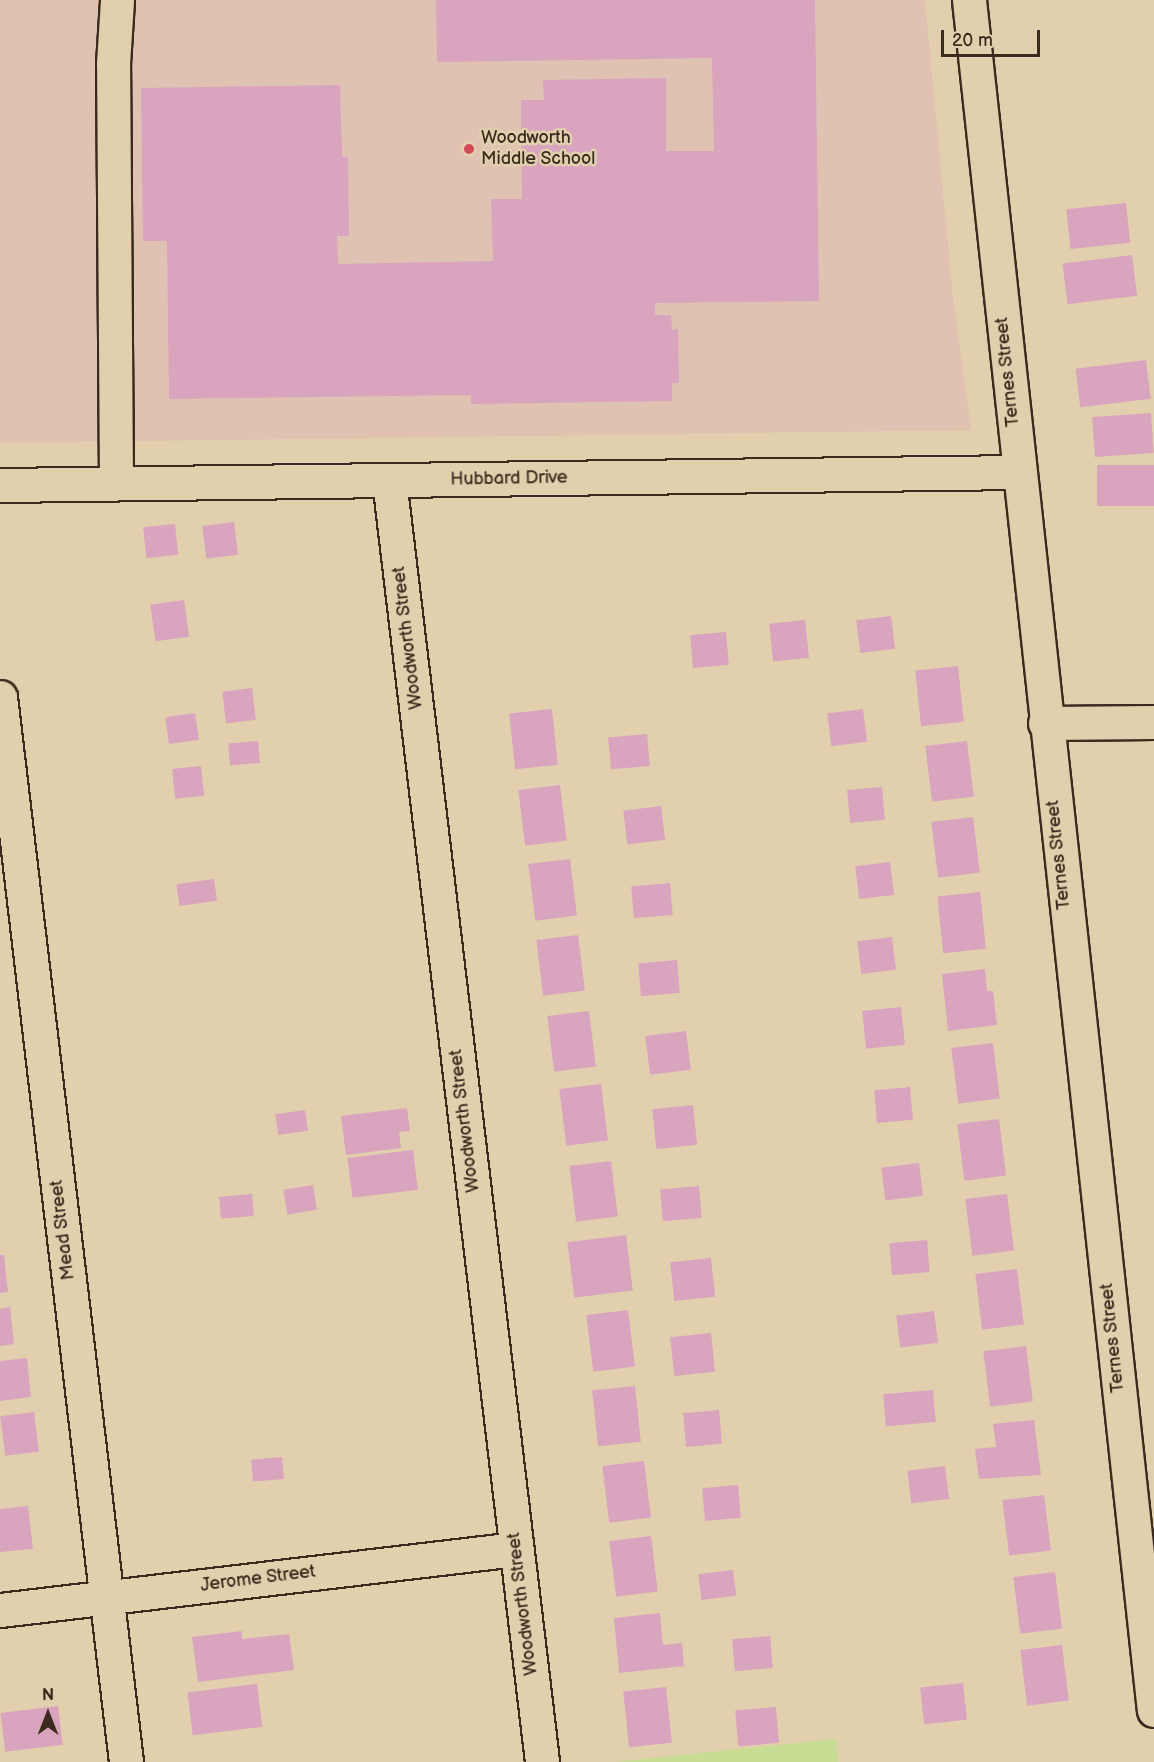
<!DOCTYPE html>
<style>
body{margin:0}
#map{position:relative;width:1154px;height:1762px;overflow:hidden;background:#e2cfad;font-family:"Balsamiq Sans",sans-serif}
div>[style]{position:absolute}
.built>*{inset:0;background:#dfc2b2}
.green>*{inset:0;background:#c6dc92}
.building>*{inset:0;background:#d9a4be;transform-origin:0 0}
.roads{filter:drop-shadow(2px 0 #3b2a1e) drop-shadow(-2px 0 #3b2a1e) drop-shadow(0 2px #3b2a1e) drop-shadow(0 -2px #3b2a1e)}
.minor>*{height:33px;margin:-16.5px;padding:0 16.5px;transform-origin:16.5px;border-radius:16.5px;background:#e2cfad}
.dots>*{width:16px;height:16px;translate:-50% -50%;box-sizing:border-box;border:3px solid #e2cfad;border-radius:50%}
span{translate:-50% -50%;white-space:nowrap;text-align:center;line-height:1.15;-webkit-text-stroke:5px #e2cfad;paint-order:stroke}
.poi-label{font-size:18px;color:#3b2a1e}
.left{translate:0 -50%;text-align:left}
.street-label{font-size:18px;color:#3b2a1e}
.north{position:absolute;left:18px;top:1684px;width:60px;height:60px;-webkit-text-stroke:4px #e2cfad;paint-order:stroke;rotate:0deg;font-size:16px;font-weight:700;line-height:24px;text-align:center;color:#3b2a1e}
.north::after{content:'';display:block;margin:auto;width:21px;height:27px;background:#3b2a1e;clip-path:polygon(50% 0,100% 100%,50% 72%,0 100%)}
.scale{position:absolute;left:941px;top:30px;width:99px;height:27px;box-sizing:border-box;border:3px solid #3b2a1e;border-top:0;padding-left:8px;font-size:18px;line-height:21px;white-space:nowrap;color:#3b2a1e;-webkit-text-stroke:4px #e2cfad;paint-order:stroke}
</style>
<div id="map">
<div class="built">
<i style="clip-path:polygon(0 0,925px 0,953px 298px,971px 430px,0 443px)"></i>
</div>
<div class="green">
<i style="clip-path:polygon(836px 1739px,838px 1762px,615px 1762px)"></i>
</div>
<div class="building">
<i style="clip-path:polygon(436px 0,815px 0,819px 301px,655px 303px,655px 315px,671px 315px,672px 330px,678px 329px,679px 383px,672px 383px,672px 401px,471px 404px,471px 395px,169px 399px,167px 241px,143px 241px,141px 88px,340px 85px,342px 157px,348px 157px,349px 236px,337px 236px,338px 264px,493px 261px,491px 199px,522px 199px,521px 100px,544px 100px,543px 80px,666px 78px,666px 151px,714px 151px,712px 58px,437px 62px)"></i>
<i style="left:1126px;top:203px;width:40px;height:60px;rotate:84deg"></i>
<i style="left:1132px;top:255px;width:41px;height:70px;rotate:83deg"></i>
<i style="left:1146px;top:360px;width:39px;height:71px;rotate:83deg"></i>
<i style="left:1151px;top:413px;width:40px;height:59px;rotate:86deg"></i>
<i style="left:1154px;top:465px;width:41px;height:57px;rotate:90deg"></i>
<i style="left:234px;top:522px;width:33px;height:32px;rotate:83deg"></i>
<i style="left:175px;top:524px;width:31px;height:32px;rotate:84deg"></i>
<i style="left:184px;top:600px;width:37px;height:34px;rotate:82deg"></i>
<i style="left:891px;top:616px;width:33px;height:35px;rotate:83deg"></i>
<i style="left:805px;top:620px;width:38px;height:36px;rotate:84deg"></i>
<i style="left:726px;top:632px;width:33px;height:36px;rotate:85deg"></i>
<i style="left:958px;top:666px;width:56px;height:43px;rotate:84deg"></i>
<i style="left:252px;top:688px;width:32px;height:30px;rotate:83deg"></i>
<i style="left:552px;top:709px;width:56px;height:43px;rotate:84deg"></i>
<i style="left:863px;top:709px;width:33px;height:36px;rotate:83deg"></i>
<i style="left:195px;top:713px;width:27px;height:30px;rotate:82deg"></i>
<i style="left:647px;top:734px;width:32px;height:39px;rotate:85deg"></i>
<i style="left:258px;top:741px;width:22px;height:30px;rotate:85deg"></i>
<i style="left:967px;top:741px;width:56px;height:42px;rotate:83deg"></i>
<i style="left:201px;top:766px;width:30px;height:29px;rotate:84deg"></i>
<i style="left:560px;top:785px;width:56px;height:42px;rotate:83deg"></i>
<i style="left:882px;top:787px;width:33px;height:35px;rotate:85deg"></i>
<i style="left:661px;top:806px;width:34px;height:38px;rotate:83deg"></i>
<i style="left:973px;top:817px;width:56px;height:42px;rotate:83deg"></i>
<i style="left:570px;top:859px;width:57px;height:42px;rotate:83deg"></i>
<i style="left:890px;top:862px;width:33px;height:35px;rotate:83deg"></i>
<i style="left:214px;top:879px;width:22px;height:38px;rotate:82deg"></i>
<i style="left:670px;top:883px;width:32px;height:39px;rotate:85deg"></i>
<i style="left:980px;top:892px;width:57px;height:43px;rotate:84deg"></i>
<i style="left:578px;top:935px;width:56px;height:42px;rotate:83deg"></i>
<i style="left:892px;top:937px;width:33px;height:35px;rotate:83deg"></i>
<i style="left:677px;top:960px;width:33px;height:39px;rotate:85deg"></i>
<i style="clip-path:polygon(985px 969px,987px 991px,993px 991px,997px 1025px,948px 1031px,942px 974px)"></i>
<i style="left:901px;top:1007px;width:38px;height:39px;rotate:84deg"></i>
<i style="left:589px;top:1011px;width:56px;height:42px;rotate:83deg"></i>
<i style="left:686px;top:1031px;width:39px;height:41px;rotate:83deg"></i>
<i style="left:993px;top:1043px;width:56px;height:42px;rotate:83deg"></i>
<i style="left:601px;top:1084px;width:57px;height:42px;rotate:83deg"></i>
<i style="left:910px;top:1087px;width:33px;height:36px;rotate:85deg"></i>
<i style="left:693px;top:1105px;width:40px;height:41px;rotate:84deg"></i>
<i style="clip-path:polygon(407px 1108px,410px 1131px,399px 1132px,401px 1148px,346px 1155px,341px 1116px)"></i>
<i style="left:305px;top:1110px;width:21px;height:30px;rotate:82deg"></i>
<i style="left:999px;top:1119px;width:57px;height:42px;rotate:83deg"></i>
<i style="left:413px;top:1150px;width:40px;height:66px;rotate:83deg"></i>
<i style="left:611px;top:1161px;width:56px;height:42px;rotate:83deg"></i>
<i style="left:919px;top:1163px;width:33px;height:38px;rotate:83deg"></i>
<i style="left:313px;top:1185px;width:25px;height:30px;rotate:81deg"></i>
<i style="left:699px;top:1186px;width:32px;height:39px;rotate:85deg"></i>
<i style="left:252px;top:1194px;width:22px;height:33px;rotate:85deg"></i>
<i style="left:1007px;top:1194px;width:57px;height:42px;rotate:83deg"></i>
<i style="left:626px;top:1235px;width:56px;height:59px;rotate:83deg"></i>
<i style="left:927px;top:1240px;width:32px;height:38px;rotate:85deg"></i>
<i style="clip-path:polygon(0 1255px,4px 1255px,8px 1292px,0 1293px)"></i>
<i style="left:711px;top:1258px;width:39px;height:41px;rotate:84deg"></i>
<i style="left:1017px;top:1269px;width:56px;height:42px;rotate:83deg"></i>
<i style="clip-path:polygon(10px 1307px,14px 1344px,0 1346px,0 1309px)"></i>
<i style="left:628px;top:1310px;width:57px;height:42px;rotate:83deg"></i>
<i style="left:934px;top:1311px;width:32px;height:38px;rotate:83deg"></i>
<i style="left:711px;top:1333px;width:39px;height:41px;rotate:84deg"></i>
<i style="left:1026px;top:1346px;width:56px;height:43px;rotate:83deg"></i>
<i style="clip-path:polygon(27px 1358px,31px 1397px,0 1401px,0 1361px)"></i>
<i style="left:635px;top:1386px;width:56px;height:43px;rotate:84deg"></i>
<i style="left:933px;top:1390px;width:32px;height:50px;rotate:85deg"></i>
<i style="left:719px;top:1410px;width:34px;height:36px;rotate:85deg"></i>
<i style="left:34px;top:1412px;width:40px;height:34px;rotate:83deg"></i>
<i style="clip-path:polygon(1034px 1420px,1041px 1475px,979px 1479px,975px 1449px,996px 1447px,993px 1424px)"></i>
<i style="left:282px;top:1457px;width:22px;height:31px;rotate:85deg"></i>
<i style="left:644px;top:1461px;width:57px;height:42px;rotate:83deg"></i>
<i style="left:945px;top:1466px;width:33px;height:38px;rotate:83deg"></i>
<i style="left:738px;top:1485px;width:33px;height:36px;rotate:85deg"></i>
<i style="left:1044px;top:1495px;width:56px;height:42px;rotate:83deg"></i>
<i style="clip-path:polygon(28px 1506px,33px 1549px,0 1552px,0 1509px)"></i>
<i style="left:651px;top:1536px;width:56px;height:42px;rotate:83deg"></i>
<i style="left:733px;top:1570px;width:26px;height:35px;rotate:83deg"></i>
<i style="left:1055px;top:1572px;width:57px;height:42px;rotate:83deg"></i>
<i style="clip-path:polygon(660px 1613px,663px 1645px,682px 1643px,684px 1666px,619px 1673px,614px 1618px)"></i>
<i style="clip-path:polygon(242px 1631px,242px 1639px,289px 1634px,294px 1670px,198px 1682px,192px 1637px)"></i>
<i style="left:770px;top:1636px;width:32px;height:38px;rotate:85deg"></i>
<i style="left:1062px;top:1645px;width:56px;height:42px;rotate:83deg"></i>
<i style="left:963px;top:1683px;width:37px;height:43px;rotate:84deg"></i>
<i style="left:257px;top:1684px;width:43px;height:70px;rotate:83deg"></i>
<i style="left:666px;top:1687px;width:56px;height:43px;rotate:84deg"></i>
<i style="left:58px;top:1706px;width:39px;height:58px;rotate:83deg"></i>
<i style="left:776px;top:1707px;width:36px;height:41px;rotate:85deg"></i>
</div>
<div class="roads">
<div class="minor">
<i style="left:969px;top:0;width:1720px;rotate:83.83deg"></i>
<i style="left:389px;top:480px;width:1291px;rotate:83.19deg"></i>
<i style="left:116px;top:483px;width:419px;rotate:-90.4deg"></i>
<i style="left:113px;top:64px;width:64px;rotate:-86.4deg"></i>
<i style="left:0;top:485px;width:1019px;rotate:-0.73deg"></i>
<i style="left:0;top:697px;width:1072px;rotate:83.25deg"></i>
<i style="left:1045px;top:723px;width:109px;rotate:-0.5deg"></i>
<i style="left:0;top:1610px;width:520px;rotate:-6.74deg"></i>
</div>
</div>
<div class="dots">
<i style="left:469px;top:149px;background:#d1495b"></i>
</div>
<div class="poi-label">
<span class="left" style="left:481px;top:149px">Woodworth<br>Middle School</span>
</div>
<div class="street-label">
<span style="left:1008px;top:372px;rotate:-96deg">Ternes Street</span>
<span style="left:509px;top:479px;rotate:-1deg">Hubbard Drive</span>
<span style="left:408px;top:638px;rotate:-97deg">Woodworth Street</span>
<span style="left:1059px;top:855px;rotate:-96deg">Ternes Street</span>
<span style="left:465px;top:1121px;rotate:-97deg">Woodworth Street</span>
<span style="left:63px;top:1230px;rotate:-97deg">Mead Street</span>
<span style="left:1113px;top:1338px;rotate:-96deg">Ternes Street</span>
<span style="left:258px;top:1579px;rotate:-7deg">Jerome Street</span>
<span style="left:523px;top:1604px;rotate:-97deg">Woodworth Street</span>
</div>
<div class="north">N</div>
<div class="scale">20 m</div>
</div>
